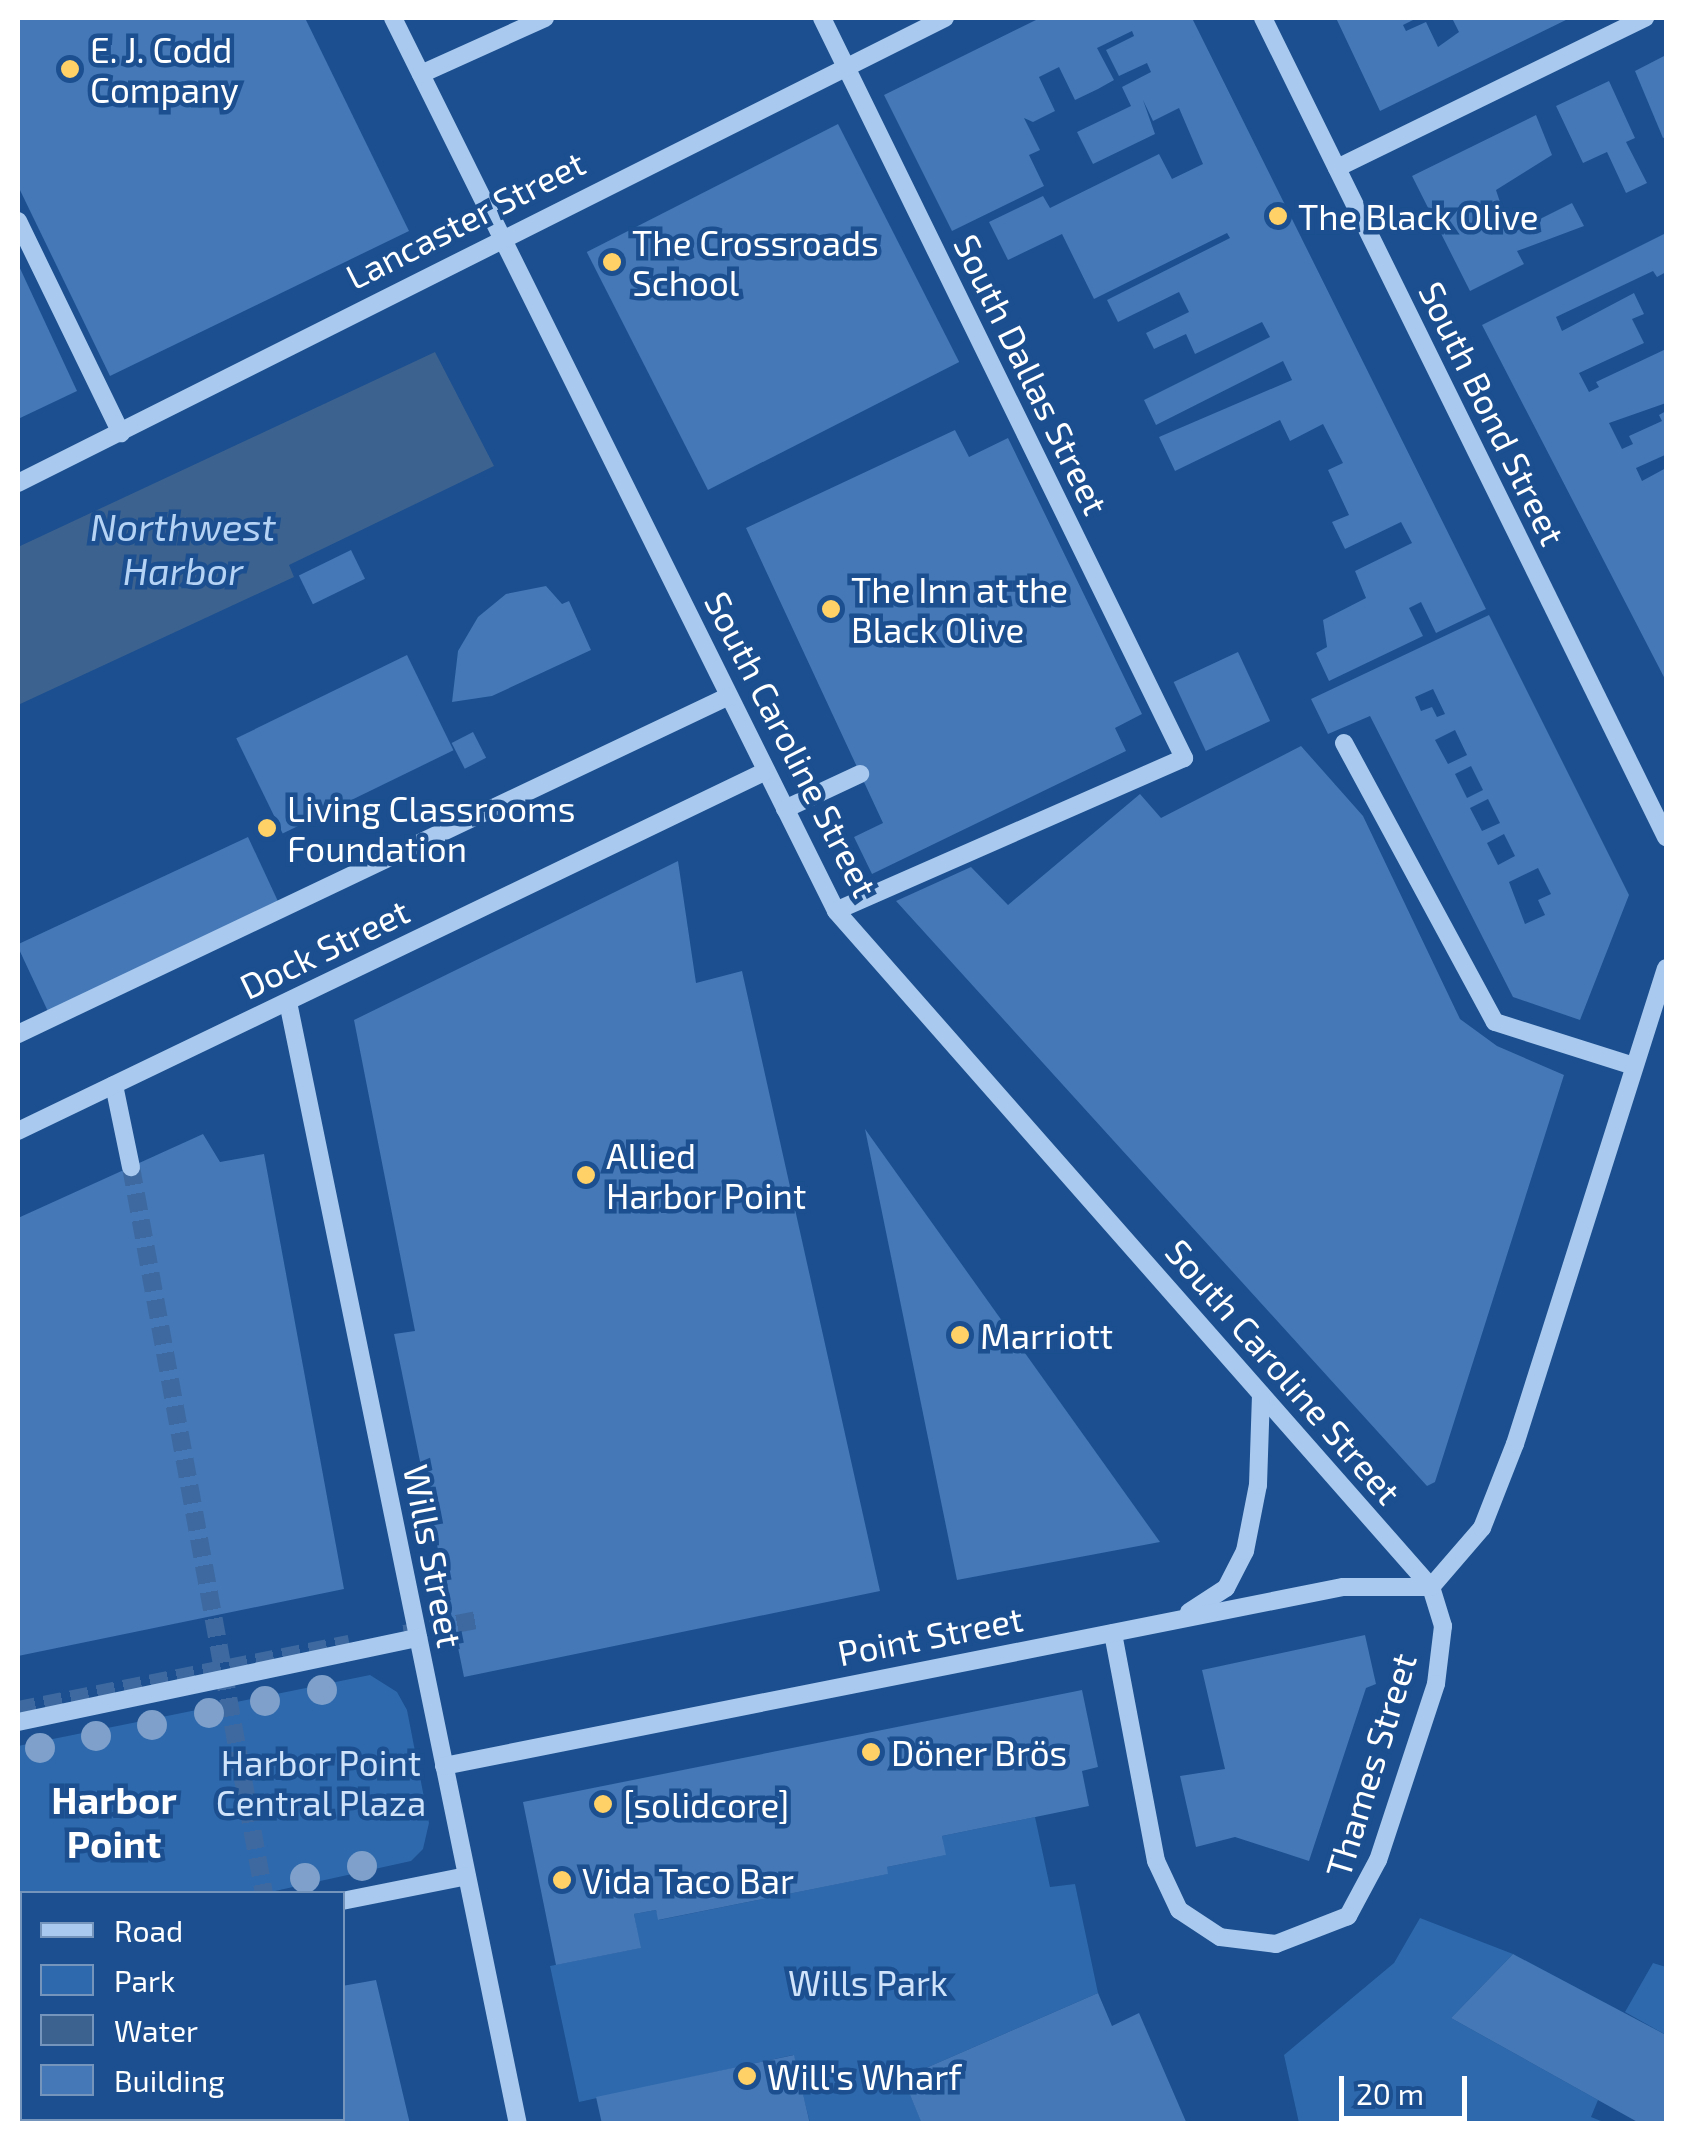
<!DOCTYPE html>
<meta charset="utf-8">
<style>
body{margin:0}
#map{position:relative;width:1684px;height:2141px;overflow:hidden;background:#1b4f8f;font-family:"Exo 2",sans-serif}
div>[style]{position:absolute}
.green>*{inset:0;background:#2e69ad}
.water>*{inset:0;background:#3c6290}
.building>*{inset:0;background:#4478b7;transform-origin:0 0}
.minor-tunnel>*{height:18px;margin-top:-9px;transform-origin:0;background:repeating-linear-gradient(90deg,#3d69a0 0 18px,transparent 0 27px)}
.minor>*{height:18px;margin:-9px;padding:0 9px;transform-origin:9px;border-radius:9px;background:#a9c9ee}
.trees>*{width:30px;height:30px;margin:-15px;border-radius:50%;background:#7ea0ca}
.dots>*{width:28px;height:28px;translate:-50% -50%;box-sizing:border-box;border:5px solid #1b4f8f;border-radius:50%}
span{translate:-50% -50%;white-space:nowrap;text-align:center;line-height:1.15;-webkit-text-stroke:9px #1b4f8f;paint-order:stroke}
.poi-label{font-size:35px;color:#fff}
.left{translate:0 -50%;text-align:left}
.street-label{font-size:35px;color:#fff}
.park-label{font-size:35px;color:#cfe3fa}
.water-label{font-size:38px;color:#b5d3f5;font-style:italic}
.neighbourhood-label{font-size:38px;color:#fff;font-weight:700}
.frame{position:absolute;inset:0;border:20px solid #fff;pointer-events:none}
.legend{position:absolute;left:20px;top:1891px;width:325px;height:230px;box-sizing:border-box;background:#1b4f8f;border:2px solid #7695bc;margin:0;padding:12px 18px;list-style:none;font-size:30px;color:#fff}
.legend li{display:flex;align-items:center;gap:20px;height:50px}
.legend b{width:50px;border:2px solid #7695bc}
.scale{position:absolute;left:1339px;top:2076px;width:128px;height:45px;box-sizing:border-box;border:5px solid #fff;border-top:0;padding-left:12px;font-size:30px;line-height:35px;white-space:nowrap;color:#fff;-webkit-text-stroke:8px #1b4f8f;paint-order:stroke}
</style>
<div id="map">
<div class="green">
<i style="clip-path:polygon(370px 1675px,397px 1692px,407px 1710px,429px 1823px,423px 1849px,411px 1861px,266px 1893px,22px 1894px,18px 1944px,18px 1746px)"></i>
<i style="clip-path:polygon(1035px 1817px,1050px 1887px,1075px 1884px,1098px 1993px,903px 2078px,922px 2123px,810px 2123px,793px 2055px,579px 2102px,550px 1966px,640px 1948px,634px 1914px,656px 1910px,659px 1920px,887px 1874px,887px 1867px,945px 1855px,942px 1836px)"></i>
<i style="clip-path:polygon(1420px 1918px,1513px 1954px,1451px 2018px,1598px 2100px,1591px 2117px,1606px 2123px,1299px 2123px,1284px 2055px,1394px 1963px)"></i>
<i style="clip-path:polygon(1653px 1963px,1666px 1967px,1666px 2035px,1625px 2012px)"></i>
</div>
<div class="water">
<i style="clip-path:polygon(435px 352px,494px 466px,289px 565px,294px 577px,18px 705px,18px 547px)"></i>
</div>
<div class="building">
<i style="clip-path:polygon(18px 18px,305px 18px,409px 231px,110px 376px,18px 186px)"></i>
<i style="clip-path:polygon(1040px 18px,1192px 18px,1486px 609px,1436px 633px,1421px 602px,1409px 608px,1423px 636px,1329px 681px,1316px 653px,1327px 647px,1323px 620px,1366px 598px,1355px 571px,1412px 543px,1401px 522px,1345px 549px,1332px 522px,1349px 515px,1328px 470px,1343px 463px,1323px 424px,1290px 441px,1280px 420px,1175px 471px,1159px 437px,1292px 380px,1283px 361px,1156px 425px,1144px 400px,1270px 337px,1262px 322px,1195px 354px,1186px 334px,1154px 349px,1146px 333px,1189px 312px,1179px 292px,1118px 322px,1107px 300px,1230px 238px,1227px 233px,1094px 299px,1062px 234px,1008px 260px,989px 222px,1043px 196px,1050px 208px,1159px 154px,1172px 179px,1203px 164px,1179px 108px,1153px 121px,1143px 100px,1155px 134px,1093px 164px,1077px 132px,1131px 106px,1122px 87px,1151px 72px,1147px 63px,1119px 76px,1106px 50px,1134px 36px,1132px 31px,1097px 48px,1114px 80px,1098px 89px,1075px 100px,1059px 67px,1039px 77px,1055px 111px,1033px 122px,1024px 118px,1040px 150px,1029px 155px,1044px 186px,952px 231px,884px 95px)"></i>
<i style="clip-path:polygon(1336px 18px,1417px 18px,1403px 25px,1406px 31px,1426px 22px,1438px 47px,1459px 32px,1452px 18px,1570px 18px,1380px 111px)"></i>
<i style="clip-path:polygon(1666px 55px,1666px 137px,1663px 138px,1635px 71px)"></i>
<i style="clip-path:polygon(1609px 81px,1635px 138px,1626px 142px,1647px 183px,1626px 193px,1607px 152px,1583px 163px,1556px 106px)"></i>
<i style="clip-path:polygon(1536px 115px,1552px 155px,1496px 190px,1501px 205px,1514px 232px,1572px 203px,1584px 226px,1517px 251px,1524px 264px,1470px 291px,1412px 176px)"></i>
<i style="left:838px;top:124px;width:267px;height:282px;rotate:63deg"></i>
<i style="clip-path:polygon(1666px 233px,1666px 272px,1657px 277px,1653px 271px,1556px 317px,1562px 331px,1634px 293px,1644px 314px,1632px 319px,1644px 343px,1579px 373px,1589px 392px,1599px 387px,1596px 382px,1666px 349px,1666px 403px,1609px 423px,1622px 449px,1633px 444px,1629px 436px,1662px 421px,1659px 415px,1666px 411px,1665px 455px,1636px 468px,1642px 481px,1666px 468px,1666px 681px,1482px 325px)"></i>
<i style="clip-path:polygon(18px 264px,77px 391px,18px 419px)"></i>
<i style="clip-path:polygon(955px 430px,969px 457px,1008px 438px,1142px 714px,1115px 728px,1126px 751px,872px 874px,854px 837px,883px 823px,746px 528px)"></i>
<i style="left:351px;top:550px;width:32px;height:58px;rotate:64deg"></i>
<i style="clip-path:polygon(546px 586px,562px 604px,569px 601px,591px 650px,492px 696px,452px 702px,458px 651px,478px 617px,506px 594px)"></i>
<i style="clip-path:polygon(evenodd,1489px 615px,1629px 895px,1580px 1020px,1513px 997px,1370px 716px,1328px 734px,1311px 699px,1489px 615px,1433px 689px,1445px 714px,1437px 717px,1432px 707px,1421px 711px,1415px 697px,1433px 689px,1489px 615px,1455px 730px,1467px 755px,1448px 764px,1435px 740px,1455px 730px,1489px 615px,1471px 766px,1483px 790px,1467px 798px,1455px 774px,1471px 766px,1489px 615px,1488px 799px,1500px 823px,1482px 831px,1470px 808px,1488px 799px,1489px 615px,1504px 834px,1515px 856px,1498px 865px,1487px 843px,1504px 834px,1489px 615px,1538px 868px,1551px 894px,1538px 900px,1545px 915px,1525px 924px,1509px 882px,1538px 868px)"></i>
<i style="left:1238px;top:652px;width:76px;height:71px;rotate:65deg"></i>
<i style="left:407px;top:655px;width:106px;height:190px;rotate:64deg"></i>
<i style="left:473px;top:732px;width:29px;height:24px;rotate:63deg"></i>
<i style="clip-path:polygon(1301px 746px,1363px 816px,1460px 1019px,1497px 1046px,1564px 1075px,1435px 1482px,1427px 1486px,896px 901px,971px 867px,1008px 905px,1140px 794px,1161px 818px)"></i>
<i style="left:248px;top:837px;width:75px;height:255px;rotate:65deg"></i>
<i style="clip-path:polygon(678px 861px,696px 983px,742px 971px,880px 1591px,464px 1677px,394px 1334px,415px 1331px,354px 1020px)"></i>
<i style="clip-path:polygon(865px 1129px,1160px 1542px,957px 1580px)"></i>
<i style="clip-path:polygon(203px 1134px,220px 1162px,264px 1154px,344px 1589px,18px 1656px,18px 1218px)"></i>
<i style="clip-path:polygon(1365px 1635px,1376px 1684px,1366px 1688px,1309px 1861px,1235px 1837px,1196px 1847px,1180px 1776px,1225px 1769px,1202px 1670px)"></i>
<i style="clip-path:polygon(1082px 1690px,1098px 1767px,1082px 1771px,1089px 1806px,942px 1836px,946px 1855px,887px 1867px,888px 1874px,658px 1920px,656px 1910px,634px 1914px,641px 1948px,556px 1965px,523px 1802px)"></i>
<i style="clip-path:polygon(1513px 1954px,1666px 2035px,1666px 2124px,1641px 2124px,1451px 2018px)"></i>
<i style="clip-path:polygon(376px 1980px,410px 2124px,18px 2124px,22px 2048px,22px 2118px,342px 2118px,342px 1986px)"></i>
<i style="clip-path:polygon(1098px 1993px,1112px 2026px,1139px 2013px,1187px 2124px,922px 2124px,903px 2078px)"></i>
<i style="clip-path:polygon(794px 2055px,810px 2124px,602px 2124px,596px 2097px)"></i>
</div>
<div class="minor-tunnel">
<i style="left:131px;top:1167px;width:739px;rotate:79.63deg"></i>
<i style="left:404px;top:1634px;width:74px;rotate:-10.9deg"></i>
<i style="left:18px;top:1710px;width:338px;rotate:-11.3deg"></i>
</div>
<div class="minor">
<i style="left:393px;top:18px;width:997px;rotate:63.61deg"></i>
<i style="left:836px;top:911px;width:901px;rotate:48.65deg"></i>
<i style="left:1431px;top:1587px;width:41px;rotate:72.9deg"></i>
<i style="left:1443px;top:1626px;width:58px;rotate:96.9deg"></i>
<i style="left:1436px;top:1684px;width:185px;rotate:108.2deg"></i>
<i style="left:1378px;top:1860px;width:64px;rotate:118.2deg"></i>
<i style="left:1348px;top:1916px;width:77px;rotate:158.7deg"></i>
<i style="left:1276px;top:1944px;width:56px;rotate:-172.9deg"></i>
<i style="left:1220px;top:1937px;width:49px;rotate:-146.6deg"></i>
<i style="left:1179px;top:1910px;width:54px;rotate:-115.1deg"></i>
<i style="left:1156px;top:1861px;width:232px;rotate:-100.7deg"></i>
<i style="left:822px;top:18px;width:824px;rotate:63.93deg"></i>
<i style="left:1184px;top:758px;width:380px;rotate:156.3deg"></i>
<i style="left:1263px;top:18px;width:913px;rotate:63.8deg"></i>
<i style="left:421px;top:74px;width:136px;rotate:-24.3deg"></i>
<i style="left:1337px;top:168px;width:343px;rotate:-26deg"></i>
<i style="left:18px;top:221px;width:236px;rotate:64.1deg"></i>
<i style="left:18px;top:483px;width:1037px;rotate:-26.64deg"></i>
<i style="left:1344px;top:743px;width:317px;rotate:61.6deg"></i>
<i style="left:1495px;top:1022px;width:146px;rotate:17.6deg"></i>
<i style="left:785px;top:809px;width:83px;rotate:-25deg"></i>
<i style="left:288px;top:1002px;width:1145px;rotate:78.42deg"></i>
<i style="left:18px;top:1034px;width:787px;rotate:-25.43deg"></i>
<i style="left:114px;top:1085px;width:84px;rotate:78.3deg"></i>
<i style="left:18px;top:1131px;width:830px;rotate:-25.7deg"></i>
<i style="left:1431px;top:1587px;width:78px;rotate:-49.2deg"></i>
<i style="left:1482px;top:1528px;width:90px;rotate:-68.6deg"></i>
<i style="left:1515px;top:1444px;width:499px;rotate:-72.4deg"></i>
<i style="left:1189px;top:1612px;width:44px;rotate:-33deg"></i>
<i style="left:1226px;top:1588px;width:42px;rotate:-62.8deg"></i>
<i style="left:1245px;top:1551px;width:67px;rotate:-78.9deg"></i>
<i style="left:1258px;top:1485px;width:91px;rotate:-88.1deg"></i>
<i style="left:18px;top:1722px;width:409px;rotate:-11.9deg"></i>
<i style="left:444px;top:1766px;width:917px;rotate:-11.26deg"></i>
<i style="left:1343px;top:1587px;width:88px"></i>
<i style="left:342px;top:1901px;width:127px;rotate:-11.3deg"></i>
<i style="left:18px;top:1967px;width:4px;rotate:-14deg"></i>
</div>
<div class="trees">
<i style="left:322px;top:1690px"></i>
<i style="left:265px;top:1701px"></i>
<i style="left:209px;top:1713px"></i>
<i style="left:152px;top:1725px"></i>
<i style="left:96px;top:1736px"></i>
<i style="left:40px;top:1748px"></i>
<i style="left:362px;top:1866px"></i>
<i style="left:305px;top:1878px"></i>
</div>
<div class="dots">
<i style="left:70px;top:69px;background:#ffd166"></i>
<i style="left:1278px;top:216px;background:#ffd166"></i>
<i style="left:612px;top:262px;background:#ffd166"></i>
<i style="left:831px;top:609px;background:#ffd166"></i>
<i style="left:267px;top:828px;background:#ffd166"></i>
<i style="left:586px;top:1175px;background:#ffd166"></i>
<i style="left:960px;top:1335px;background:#ffd166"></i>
<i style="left:871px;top:1752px;background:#ffd166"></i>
<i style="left:603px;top:1804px;background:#ffd166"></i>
<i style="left:562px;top:1880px;background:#ffd166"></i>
<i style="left:747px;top:2076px;background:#ffd166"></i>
</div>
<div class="poi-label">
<span class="left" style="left:90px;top:69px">E. J. Codd<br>Company</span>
<span class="left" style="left:1298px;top:216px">The Black Olive</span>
<span class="left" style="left:632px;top:262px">The Crossroads<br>School</span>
<span class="left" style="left:851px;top:609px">The Inn at the<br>Black Olive</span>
<span class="left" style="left:287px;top:828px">Living Classrooms<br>Foundation</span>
<span class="left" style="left:606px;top:1175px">Allied<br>Harbor Point</span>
<span class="left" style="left:980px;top:1335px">Marriott</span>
<span class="left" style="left:891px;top:1752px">Döner Brös</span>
<span class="left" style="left:623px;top:1804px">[solidcore]</span>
<span class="left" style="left:582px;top:1880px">Vida Taco Bar</span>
<span class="left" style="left:767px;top:2076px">Will's Wharf</span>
</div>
<div class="street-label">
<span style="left:465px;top:219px;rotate:-27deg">Lancaster Street</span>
<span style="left:1032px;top:374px;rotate:64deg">South Dallas Street</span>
<span style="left:1493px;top:413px;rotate:64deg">South Bond Street</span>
<span style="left:792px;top:744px;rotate:63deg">South Caroline Street</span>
<span style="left:324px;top:948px;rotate:-26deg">Dock Street</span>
<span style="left:1284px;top:1371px;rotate:49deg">South Caroline Street</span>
<span style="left:434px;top:1556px;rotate:79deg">Wills Street</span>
<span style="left:930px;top:1635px;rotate:-11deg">Point Street</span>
<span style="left:1370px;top:1765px;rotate:-73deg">Thames Street</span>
</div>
<div class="park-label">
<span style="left:321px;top:1782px">Harbor Point<br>Central Plaza</span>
<span style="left:868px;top:1982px">Wills Park</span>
</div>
<div class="water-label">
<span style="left:183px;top:549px">Northwest<br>Harbor</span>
</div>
<div class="neighbourhood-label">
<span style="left:114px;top:1822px">Harbor<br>Point</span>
</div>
<div class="frame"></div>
<ul class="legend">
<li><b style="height:12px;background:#a9c9ee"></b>Road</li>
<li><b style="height:28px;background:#2e69ad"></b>Park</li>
<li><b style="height:28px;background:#3c6290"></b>Water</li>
<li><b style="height:28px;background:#4478b7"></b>Building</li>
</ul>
<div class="scale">20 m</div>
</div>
